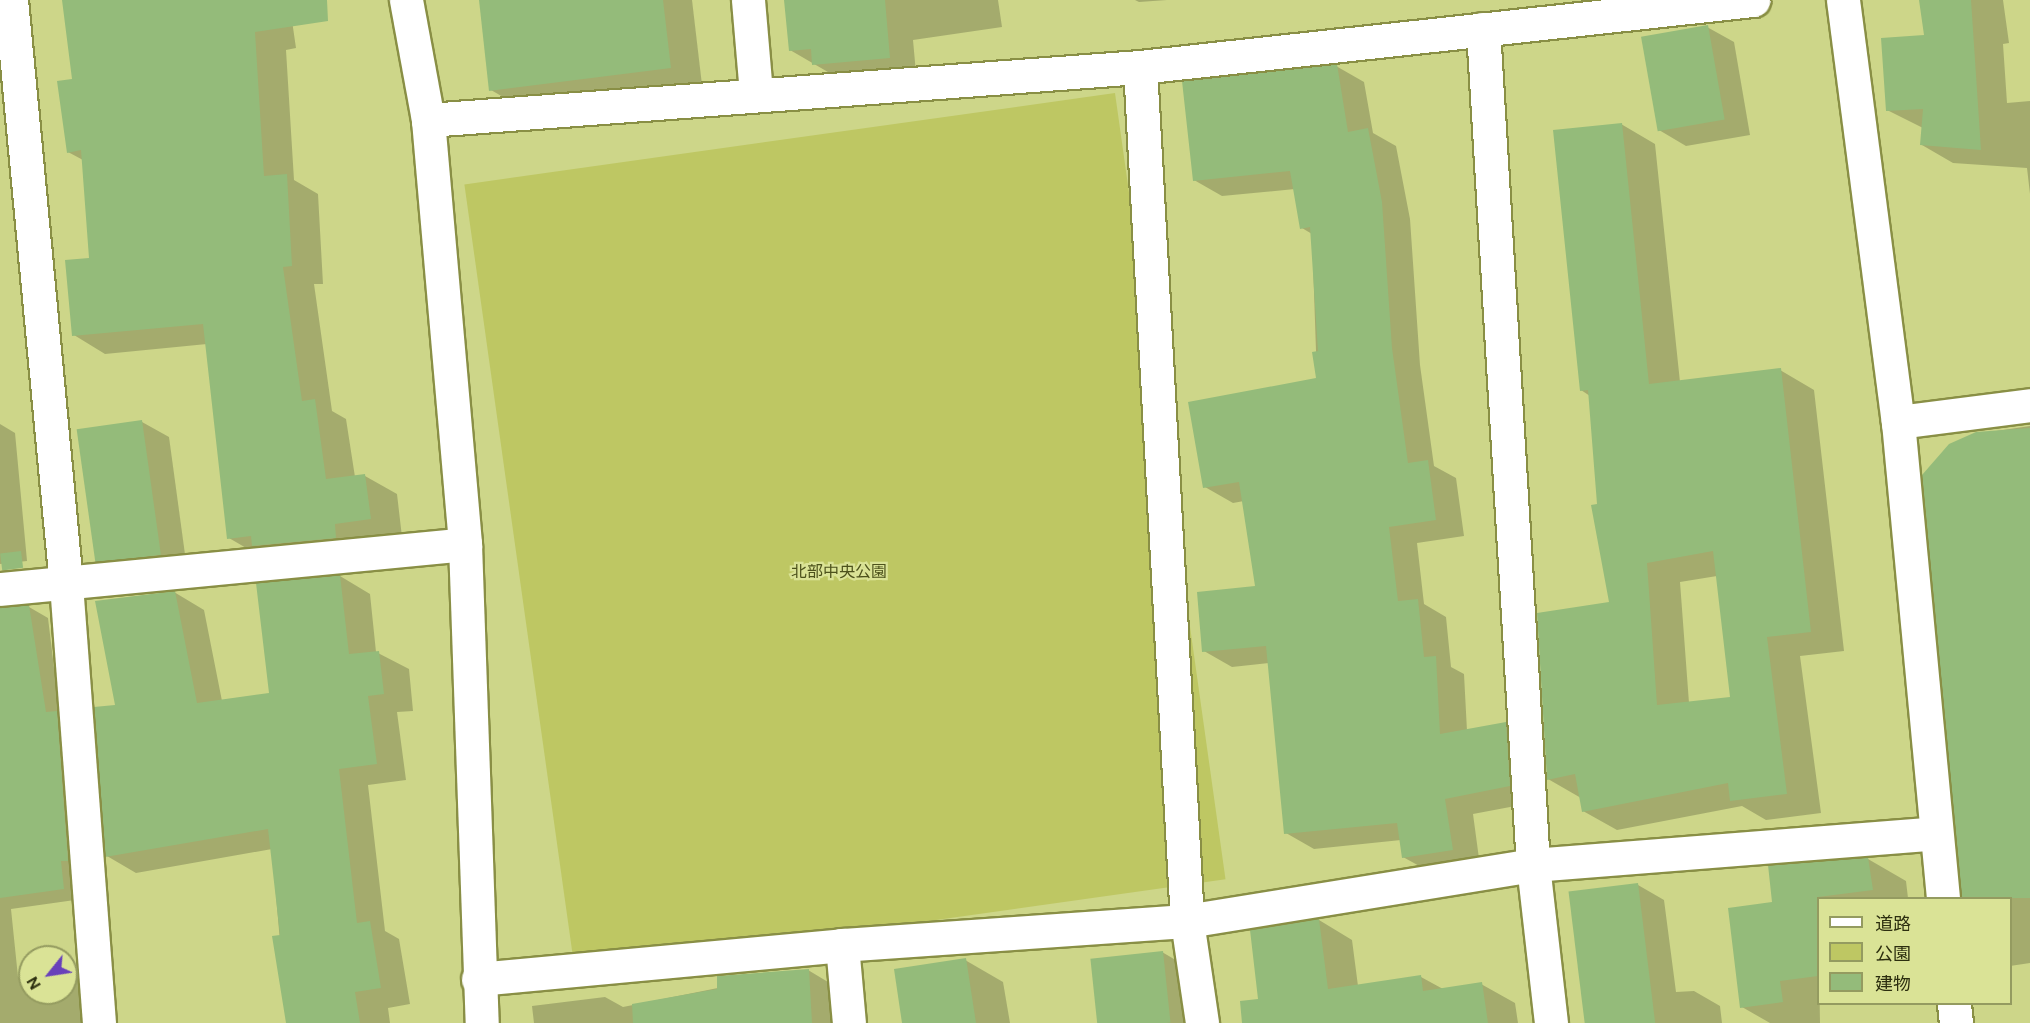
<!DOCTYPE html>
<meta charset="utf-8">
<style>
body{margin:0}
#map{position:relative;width:2030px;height:1023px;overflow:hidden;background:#cdd689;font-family:"DM Sans","Noto Sans JP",sans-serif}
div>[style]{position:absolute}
.green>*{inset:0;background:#bec763;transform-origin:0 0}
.shadow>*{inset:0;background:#0003}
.building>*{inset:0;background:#94bb7a;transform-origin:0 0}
.roads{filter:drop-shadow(2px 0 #898f45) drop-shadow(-2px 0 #898f45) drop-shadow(0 2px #898f45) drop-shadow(0 -2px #898f45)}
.minor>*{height:33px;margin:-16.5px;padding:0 16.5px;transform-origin:16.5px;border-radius:16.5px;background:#fff}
.tertiary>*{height:33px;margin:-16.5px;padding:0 16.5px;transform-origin:16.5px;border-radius:16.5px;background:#fff}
span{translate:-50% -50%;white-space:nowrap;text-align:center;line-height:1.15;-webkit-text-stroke:4.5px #dae396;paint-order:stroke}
.park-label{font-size:16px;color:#4d521c}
.legend{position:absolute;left:1817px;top:897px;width:195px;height:108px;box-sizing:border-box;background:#dae396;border:2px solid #949b60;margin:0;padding:8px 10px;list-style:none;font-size:18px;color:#2c2e0f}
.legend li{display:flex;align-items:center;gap:12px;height:30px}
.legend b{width:30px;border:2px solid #949b60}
.north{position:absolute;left:18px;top:945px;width:60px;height:60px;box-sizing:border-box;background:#dae396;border:2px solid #949b60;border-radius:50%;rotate:240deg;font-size:16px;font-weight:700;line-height:24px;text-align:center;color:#2c2e0f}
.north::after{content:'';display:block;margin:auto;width:21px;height:27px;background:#6841ba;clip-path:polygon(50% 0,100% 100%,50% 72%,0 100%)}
</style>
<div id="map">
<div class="green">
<i style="left:1115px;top:93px;width:794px;height:657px;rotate:82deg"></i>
</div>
<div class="shadow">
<i style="clip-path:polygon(64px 0,289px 0,296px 48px,286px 50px,294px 180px,318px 194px,323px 284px,314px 284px,332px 411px,346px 419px,355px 477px,365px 476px,397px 494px,402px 537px,260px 556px,229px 538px,207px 344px,105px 354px,74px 335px,90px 259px,83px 160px,68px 152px,74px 80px)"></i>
<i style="clip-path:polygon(481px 0,692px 0,702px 85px,522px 108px,491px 90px)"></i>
<i style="clip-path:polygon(786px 0,998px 0,1002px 27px,913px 40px,916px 73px,840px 79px,790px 50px)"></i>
<i style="clip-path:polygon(1135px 0,1167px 0,1139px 2px)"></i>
<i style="clip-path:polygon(1921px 0,2003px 0,2009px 43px,2003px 44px,2007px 103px,2030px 101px,2030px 194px,2027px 168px,1953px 163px,1922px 145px,1923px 128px,1887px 110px,1925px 37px)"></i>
<i style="clip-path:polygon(1707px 27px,1734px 42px,1750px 135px,1686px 146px,1659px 130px)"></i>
<i style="clip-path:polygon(1336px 66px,1364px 82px,1373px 133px,1396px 146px,1410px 219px,1420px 365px,1434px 466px,1456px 478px,1464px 536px,1417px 543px,1424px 604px,1446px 617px,1451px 667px,1464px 674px,1467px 731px,1505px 724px,1533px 740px,1537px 802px,1473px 814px,1480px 866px,1432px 873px,1403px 857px,1401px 840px,1314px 849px,1286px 833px,1269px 663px,1232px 667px,1204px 651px,1257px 588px,1244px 501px,1233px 503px,1205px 487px,1317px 380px,1312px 234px,1302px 228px,1295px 189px,1222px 196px,1194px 180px)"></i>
<i style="clip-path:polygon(evenodd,1621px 124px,1655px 144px,1680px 382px,1780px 370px,1814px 390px,1844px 651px,1800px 656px,1821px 813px,1766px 820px,1742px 806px,1617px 830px,1583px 811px,1581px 798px,1548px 779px,1611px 603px,1590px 396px,1581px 390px,1621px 124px,1717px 576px,1731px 698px,1689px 703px,1680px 582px,1717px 576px)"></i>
<i style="clip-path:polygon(142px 422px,169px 437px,187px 569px,123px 575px,96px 560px)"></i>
<i style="clip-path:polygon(0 424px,15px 433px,27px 561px,0 564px)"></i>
<i style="clip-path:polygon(2030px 426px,2030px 963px,2010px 966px,2010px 898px,1963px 898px,1923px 476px,1976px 434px)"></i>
<i style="clip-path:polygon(340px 576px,370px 594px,376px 652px,409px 669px,413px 711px,397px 712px,406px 780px,368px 785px,385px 931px,399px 939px,410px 1004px,388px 1008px,390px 1023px,287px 1023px,272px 849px,136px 873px,107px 856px,116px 706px,174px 592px,204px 610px,222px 701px,270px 694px)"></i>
<i style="clip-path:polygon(0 606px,29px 607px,48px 618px,82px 899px,11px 909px,18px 977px,30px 976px,30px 993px,66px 993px,66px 973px,91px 984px,94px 1023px,0 1023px)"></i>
<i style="clip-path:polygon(1868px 859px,1906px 881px,1908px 898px,1818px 898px,1820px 1023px,1770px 1023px,1742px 1007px,1774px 904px)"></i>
<i style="clip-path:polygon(1638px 885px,1664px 900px,1676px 992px,1694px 991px,1720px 1006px,1722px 1023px,1588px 1023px)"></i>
<i style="clip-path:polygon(1319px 920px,1352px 940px,1358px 986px,1421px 977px,1443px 989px,1481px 984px,1515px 1003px,1518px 1023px,1263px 1023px)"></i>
<i style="clip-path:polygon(1162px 952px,1196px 972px,1202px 1023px,1098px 1023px)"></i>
<i style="clip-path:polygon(965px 960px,1003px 982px,1010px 1023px,904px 1023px)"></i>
<i style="clip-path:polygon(808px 970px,838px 988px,841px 1023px,534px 1023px,532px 1006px,605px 997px,623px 1007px)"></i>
</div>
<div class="building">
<i style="clip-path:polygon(62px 0,327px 0,328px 21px,255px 32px,264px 176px,287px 174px,292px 266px,283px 267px,302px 401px,315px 399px,326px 479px,365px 474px,371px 519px,335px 524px,336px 538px,252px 546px,251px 536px,227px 539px,203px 324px,72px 336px,65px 260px,89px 258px,81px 150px,67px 153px,57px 81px,72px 79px)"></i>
<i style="clip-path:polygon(479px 0,663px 0,671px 68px,489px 91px)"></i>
<i style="clip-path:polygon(784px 0,885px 0,890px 58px,812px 65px,811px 49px,789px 51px)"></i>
<i style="clip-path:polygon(1919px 0,1971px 0,1981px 150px,1920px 145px,1923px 109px,1886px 111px,1881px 38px,1924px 35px)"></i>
<i style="left:1708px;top:25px;width:96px;height:68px;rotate:80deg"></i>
<i style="clip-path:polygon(1337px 64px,1348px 132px,1368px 128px,1382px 202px,1392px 348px,1408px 463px,1428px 460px,1436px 520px,1389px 527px,1398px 601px,1418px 599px,1424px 657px,1436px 656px,1440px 734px,1506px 722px,1510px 786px,1445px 799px,1453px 850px,1402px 858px,1397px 823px,1284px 834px,1266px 646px,1202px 652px,1197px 592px,1255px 586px,1239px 482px,1203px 488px,1188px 402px,1316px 378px,1312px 352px,1318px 351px,1310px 227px,1300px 229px,1290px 171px,1193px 181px,1182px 81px)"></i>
<i style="clip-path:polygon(evenodd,1622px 123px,1649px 384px,1781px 368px,1811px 632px,1767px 637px,1787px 794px,1730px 801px,1728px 783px,1582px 812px,1575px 774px,1547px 780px,1537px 613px,1609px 602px,1591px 505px,1597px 504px,1588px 390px,1580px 391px,1553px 130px,1622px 123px,1713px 551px,1730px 697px,1657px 705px,1647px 563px,1713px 551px)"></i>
<i style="left:142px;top:420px;width:136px;height:66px;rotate:82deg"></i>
<i style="clip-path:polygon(2030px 428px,2030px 898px,1961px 898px,1922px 475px,1949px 444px,1976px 432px)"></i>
<i style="left:21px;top:551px;width:17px;height:21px;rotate:83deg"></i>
<i style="clip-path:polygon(340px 575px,349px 654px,379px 651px,384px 694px,368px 696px,377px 764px,339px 769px,357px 923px,370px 921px,381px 988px,355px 992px,360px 1023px,286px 1023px,272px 936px,280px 935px,268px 829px,105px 857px,94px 707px,115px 705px,95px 601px,175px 591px,197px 703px,269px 693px,256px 583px)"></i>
<i style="clip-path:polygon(29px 605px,46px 712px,57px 711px,68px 861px,61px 861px,64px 889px,0 898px,0 607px)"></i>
<i style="clip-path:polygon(1868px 857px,1873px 890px,1818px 897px,1818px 976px,1780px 981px,1783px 1002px,1740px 1008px,1728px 908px,1772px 902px,1768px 865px)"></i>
<i style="left:1638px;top:883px;width:141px;height:70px;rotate:83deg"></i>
<i style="clip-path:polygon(1319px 919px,1328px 989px,1421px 975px,1423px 991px,1482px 982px,1488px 1023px,1242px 1023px,1240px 1001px,1258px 999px,1250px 930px)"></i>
<i style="left:1163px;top:951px;width:72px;height:73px;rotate:84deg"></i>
<i style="clip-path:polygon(966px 958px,976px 1023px,902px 1023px,894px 969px)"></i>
<i style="clip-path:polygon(809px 969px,812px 1023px,633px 1023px,632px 1004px,717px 989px,717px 976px)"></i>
</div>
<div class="roads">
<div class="minor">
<i style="left:11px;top:0;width:587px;rotate:84.62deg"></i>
<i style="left:66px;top:584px;width:440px;rotate:85.7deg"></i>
<i style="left:748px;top:0;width:94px;rotate:85.1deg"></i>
<i style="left:1483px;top:29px;width:837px;rotate:86.58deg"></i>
<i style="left:1533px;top:865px;width:159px;rotate:83.5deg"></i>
<i style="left:1140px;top:67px;width:855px;rotate:86.85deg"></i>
<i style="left:1187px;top:921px;width:103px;rotate:81.6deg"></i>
<i style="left:428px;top:120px;width:714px;rotate:-4.26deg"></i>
<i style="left:1140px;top:67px;width:617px;rotate:-6.24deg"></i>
<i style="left:1898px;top:422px;width:133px;rotate:-7.3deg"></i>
<i style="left:0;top:589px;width:467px;rotate:-5.5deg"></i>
<i style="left:842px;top:945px;width:78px;rotate:84.9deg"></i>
<i style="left:478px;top:979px;width:366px;rotate:-5.3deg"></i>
<i style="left:842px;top:945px;width:346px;rotate:-4deg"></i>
<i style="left:1187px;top:921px;width:351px;rotate:-9.2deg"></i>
<i style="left:1533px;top:865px;width:404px;rotate:-4.5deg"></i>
</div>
<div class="tertiary">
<i style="left:406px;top:0;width:122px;rotate:79.6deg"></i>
<i style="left:428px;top:120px;width:426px;rotate:85deg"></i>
<i style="left:465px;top:544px;width:479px;rotate:88deg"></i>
<i style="left:1843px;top:0;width:426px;rotate:82.6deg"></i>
<i style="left:1898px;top:422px;width:478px;rotate:84.6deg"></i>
<i style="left:1954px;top:1004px;width:19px;rotate:84deg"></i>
</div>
</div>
<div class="park-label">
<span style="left:839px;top:572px">北部中央公園</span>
</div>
<ul class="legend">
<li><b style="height:8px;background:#fff"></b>道路</li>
<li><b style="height:16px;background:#bec763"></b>公園</li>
<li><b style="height:16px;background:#94bb7a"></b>建物</li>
</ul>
<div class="north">N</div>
</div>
